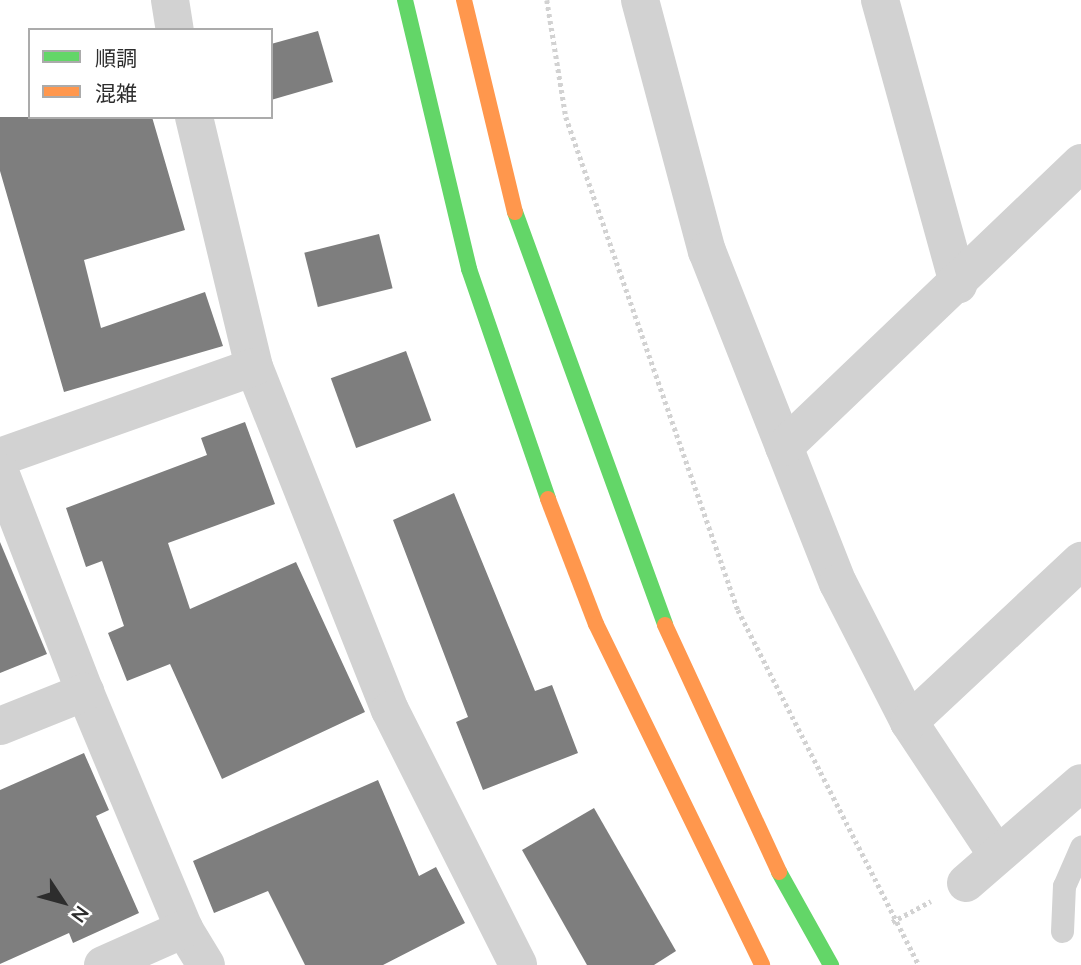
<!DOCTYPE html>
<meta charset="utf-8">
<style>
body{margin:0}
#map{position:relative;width:1081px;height:965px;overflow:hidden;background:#fff;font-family:Lato,"Noto Sans JP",sans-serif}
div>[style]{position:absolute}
.building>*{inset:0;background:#7e7e7e;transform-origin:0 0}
.path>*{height:4.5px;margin-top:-2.25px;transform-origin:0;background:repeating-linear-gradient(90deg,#d2d2d2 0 3.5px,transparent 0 7px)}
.lane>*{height:23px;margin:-11.5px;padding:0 11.5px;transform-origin:11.5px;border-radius:11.5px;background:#d2d2d2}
.street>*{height:38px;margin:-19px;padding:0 19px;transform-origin:19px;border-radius:19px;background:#d2d2d2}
.fast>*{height:16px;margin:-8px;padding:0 8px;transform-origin:8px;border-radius:8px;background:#63d668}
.slow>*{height:16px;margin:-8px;padding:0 8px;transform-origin:8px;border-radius:8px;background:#ff974d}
span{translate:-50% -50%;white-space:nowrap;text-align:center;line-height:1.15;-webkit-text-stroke:7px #fff;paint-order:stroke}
.legend{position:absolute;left:28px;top:28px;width:245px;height:91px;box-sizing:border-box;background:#fff;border:2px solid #ababab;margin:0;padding:9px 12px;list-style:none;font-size:21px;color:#2d2d2d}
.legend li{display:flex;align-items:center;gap:14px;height:35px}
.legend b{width:35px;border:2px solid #ababab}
.north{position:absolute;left:28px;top:867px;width:70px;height:70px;-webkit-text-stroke:5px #fff;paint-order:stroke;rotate:126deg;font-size:19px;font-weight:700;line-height:28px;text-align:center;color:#2d2d2d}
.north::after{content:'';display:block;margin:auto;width:24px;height:32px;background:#2d2d2d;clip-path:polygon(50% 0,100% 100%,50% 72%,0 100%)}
</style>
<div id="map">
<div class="building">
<i style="clip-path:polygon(318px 31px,333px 82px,271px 100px,271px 44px)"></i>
<i style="clip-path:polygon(0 117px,152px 117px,185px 230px,84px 260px,101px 328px,205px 292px,223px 346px,64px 392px,0 171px)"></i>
<i style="left:379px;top:234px;width:56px;height:77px;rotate:76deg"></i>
<i style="left:406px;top:351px;width:74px;height:80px;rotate:70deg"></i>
<i style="clip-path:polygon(245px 422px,275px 504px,168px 543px,190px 609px,296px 562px,365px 712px,222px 779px,170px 664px,127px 681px,108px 633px,124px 626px,102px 561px,86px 567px,66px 508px,207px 455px,201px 438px)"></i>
<i style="clip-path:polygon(454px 493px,535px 691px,552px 685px,578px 753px,483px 790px,456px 722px,468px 717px,393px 520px)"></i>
<i style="clip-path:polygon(0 542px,47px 654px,0 673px)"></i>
<i style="clip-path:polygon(84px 753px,109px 810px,96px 816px,139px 913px,73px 943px,69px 933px,0 964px,0 790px)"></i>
<i style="clip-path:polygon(378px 780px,419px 876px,436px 867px,465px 923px,383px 965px,305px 965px,268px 891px,214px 913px,193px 861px)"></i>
<i style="clip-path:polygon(594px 808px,676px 951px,654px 965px,587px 965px,522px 850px)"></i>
</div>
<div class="path">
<i style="left:547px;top:0;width:119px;rotate:80.8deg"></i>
<i style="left:566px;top:117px;width:522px;rotate:70.77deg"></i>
<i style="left:738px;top:610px;width:398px;rotate:63deg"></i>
<i style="left:892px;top:922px;width:44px;rotate:-28.3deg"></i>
</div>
<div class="lane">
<i style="left:1062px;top:931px;width:45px;rotate:-87.5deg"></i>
<i style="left:1064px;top:886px;width:43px;rotate:-66.4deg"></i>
</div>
<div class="street">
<i style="left:170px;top:0;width:30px;rotate:81deg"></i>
<i style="left:640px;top:0;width:260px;rotate:75.1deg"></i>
<i style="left:707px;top:251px;width:357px;rotate:68.5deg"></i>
<i style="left:838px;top:583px;width:156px;rotate:62.9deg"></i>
<i style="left:909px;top:722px;width:159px;rotate:56.5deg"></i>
<i style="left:880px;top:0;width:295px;rotate:74.6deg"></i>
<i style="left:194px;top:117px;width:257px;rotate:76.5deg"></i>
<i style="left:254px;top:367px;width:369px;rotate:68.4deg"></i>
<i style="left:390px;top:710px;width:285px;rotate:63.3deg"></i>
<i style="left:784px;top:447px;width:411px;rotate:-43.7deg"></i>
<i style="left:0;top:457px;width:269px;rotate:-19.5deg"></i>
<i style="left:0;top:472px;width:236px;rotate:68.9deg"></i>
<i style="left:85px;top:692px;width:257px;rotate:67.3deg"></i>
<i style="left:184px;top:929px;width:42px;rotate:58.6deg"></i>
<i style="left:909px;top:722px;width:236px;rotate:-43.1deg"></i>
<i style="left:0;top:726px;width:92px;rotate:-21.8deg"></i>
<i style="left:966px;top:883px;width:152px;rotate:-41deg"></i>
<i style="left:103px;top:965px;width:89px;rotate:-24deg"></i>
</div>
<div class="fast">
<i style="left:405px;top:0;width:277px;rotate:76.6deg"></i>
<i style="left:469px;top:269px;width:243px;rotate:71deg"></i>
<i style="left:515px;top:212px;width:439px;rotate:70deg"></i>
<i style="left:779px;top:872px;width:107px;rotate:60.8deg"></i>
</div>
<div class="slow">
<i style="left:464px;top:0;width:218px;rotate:76.5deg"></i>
<i style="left:548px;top:499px;width:134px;rotate:69deg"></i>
<i style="left:596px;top:624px;width:379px;rotate:64deg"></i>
<i style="left:665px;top:625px;width:272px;rotate:65.2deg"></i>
</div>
<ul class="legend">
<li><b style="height:9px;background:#63d668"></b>順調</li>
<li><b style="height:9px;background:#ff974d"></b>混雑</li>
</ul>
<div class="north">N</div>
</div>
